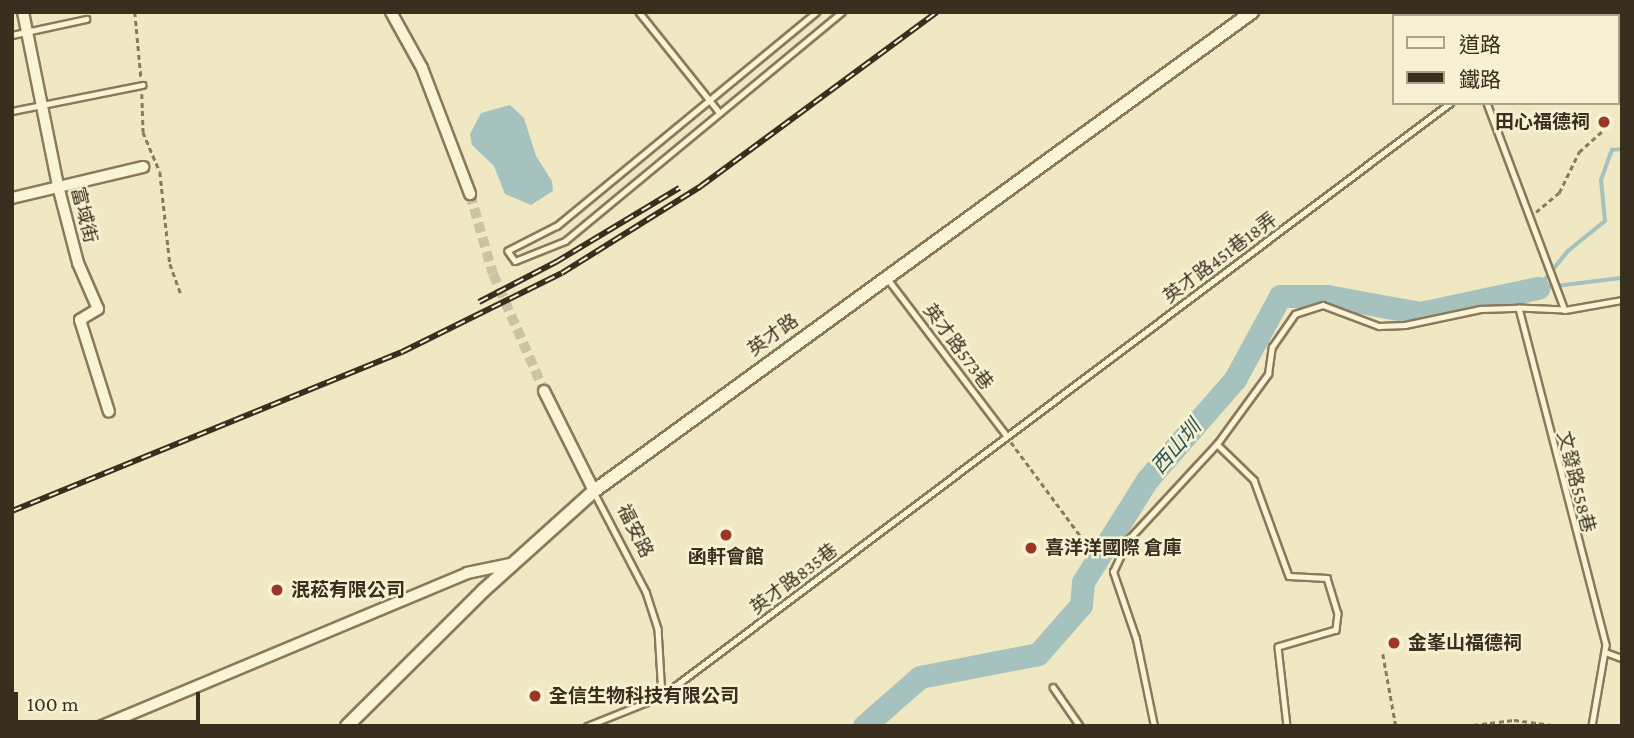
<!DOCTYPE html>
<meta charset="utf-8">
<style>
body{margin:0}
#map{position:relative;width:1634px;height:738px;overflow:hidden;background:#efe8c3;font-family:"Crimson Pro","Noto Sans TC",serif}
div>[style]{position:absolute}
.water>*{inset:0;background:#a5c2be}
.stream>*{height:3.5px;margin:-1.75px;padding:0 1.75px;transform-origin:1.75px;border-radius:1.75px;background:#a5c2be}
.river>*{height:23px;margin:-11.5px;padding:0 11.5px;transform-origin:11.5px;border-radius:11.5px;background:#a5c2be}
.minor-tunnel>*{height:10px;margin-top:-5px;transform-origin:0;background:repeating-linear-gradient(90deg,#cbc3a2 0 10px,transparent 0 15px)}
.path>*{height:2.5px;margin-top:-1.25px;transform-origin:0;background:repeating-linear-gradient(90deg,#8a7a59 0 5px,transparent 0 8.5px)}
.roads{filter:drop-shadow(2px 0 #8a7a59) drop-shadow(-2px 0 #8a7a59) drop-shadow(0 2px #8a7a59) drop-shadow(0 -2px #8a7a59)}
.service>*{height:4.5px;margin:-2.25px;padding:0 2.25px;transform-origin:2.25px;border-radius:2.25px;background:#faf4d7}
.minor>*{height:10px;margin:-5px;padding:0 5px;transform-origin:5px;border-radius:5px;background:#faf4d7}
.tertiary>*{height:12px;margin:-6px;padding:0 6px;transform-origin:6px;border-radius:6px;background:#faf4d7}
.rail>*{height:6px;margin-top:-3px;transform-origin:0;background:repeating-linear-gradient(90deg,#f6f1d3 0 10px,#392f1e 0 20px);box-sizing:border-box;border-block:2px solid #392f1e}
.dots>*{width:19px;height:19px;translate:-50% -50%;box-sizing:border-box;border:4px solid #f6f1d3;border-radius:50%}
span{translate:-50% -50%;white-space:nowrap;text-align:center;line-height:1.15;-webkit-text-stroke:5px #f6f1d3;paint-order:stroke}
.poi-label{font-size:19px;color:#392f1e;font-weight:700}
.right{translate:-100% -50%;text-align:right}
.left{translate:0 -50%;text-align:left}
.street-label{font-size:19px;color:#392f1e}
.water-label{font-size:21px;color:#2d5659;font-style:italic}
.frame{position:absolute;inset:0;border:14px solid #392f1e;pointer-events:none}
.legend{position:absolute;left:1392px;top:14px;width:228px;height:91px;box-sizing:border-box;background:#f6f1d3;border:2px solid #aaa38b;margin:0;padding:9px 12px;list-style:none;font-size:21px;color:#392f1e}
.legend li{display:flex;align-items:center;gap:14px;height:35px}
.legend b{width:35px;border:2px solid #aaa38b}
.scale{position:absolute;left:14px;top:692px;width:186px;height:32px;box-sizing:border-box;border:4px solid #392f1e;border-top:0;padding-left:9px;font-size:21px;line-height:24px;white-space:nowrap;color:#392f1e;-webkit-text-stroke:5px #f6f1d3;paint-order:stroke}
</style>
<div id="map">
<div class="water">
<i style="clip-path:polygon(510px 105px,524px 118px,536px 156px,552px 181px,553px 191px,531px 205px,505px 194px,494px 166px,472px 145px,470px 134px,481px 113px)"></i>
</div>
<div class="stream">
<i style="left:1538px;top:288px;width:48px;rotate:-51deg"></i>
<i style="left:1568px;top:251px;width:48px;rotate:-39deg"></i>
<i style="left:1605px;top:221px;width:41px;rotate:-95.6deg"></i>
<i style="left:1601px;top:180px;width:32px;rotate:-70deg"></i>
<i style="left:1612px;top:150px;width:10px;rotate:-6deg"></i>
<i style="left:1540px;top:288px;width:83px;rotate:-7deg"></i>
</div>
<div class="river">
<i style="left:864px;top:726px;width:74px;rotate:-41.2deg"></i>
<i style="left:920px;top:677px;width:120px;rotate:-11deg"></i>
<i style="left:1038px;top:654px;width:65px;rotate:-48.7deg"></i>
<i style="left:1081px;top:605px;width:23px;rotate:-85deg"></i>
<i style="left:1083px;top:582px;width:120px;rotate:-57.9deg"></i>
<i style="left:1147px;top:480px;width:134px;rotate:-48.9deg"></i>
<i style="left:1235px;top:379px;width:94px;rotate:-61.5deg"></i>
<i style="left:1280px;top:296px;width:47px"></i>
<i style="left:1327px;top:296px;width:95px;rotate:10.4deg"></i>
<i style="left:1420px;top:313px;width:121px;rotate:-12deg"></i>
</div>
<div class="minor-tunnel">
<i style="left:470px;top:194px;width:83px;rotate:74deg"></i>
<i style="left:493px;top:274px;width:128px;rotate:66.4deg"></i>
</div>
<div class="path">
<i style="left:135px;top:12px;width:65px;rotate:84.7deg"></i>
<i style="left:142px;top:94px;width:38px;rotate:88deg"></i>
<i style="left:143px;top:132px;width:43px;rotate:67deg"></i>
<i style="left:160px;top:172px;width:93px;rotate:83.8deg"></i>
<i style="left:170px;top:264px;width:32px;rotate:70deg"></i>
<i style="left:1536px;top:212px;width:30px;rotate:-40deg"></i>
<i style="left:1559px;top:193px;width:46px;rotate:-64deg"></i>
<i style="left:1579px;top:152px;width:39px;rotate:-42deg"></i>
<i style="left:1011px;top:442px;width:134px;rotate:53.5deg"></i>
<i style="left:1383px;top:654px;width:73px;rotate:79.8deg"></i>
<i style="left:1465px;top:726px;width:49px;rotate:-7deg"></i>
<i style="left:1514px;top:720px;width:46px;rotate:7.4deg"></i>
</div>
<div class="roads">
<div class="service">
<i style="left:639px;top:12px;width:129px;rotate:51.3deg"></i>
<i style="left:817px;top:12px;width:337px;rotate:140.5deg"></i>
<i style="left:557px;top:226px;width:55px;rotate:153deg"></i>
<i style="left:508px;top:251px;width:12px;rotate:55deg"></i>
<i style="left:515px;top:261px;width:54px;rotate:-21.8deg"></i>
<i style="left:565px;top:241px;width:359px;rotate:-39.6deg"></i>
<i style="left:1453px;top:12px;width:4px;rotate:76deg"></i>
<i style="left:12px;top:35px;width:76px;rotate:-12.2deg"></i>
<i style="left:1487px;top:103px;width:221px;rotate:69.4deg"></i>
<i style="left:1565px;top:310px;width:46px;rotate:-177.5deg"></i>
<i style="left:1519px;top:308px;width:348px;rotate:75.5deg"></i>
<i style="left:1606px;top:645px;width:82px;rotate:99.8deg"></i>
<i style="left:12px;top:111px;width:133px;rotate:-11.3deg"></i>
<i style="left:887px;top:278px;width:198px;rotate:52.8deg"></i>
<i style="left:1565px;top:310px;width:58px;rotate:-10deg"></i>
<i style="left:1217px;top:444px;width:52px;rotate:44.2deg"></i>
<i style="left:1254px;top:480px;width:102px;rotate:70deg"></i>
<i style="left:1289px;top:576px;width:38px;rotate:3deg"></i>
<i style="left:1327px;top:578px;width:37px;rotate:73deg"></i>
<i style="left:1338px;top:613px;width:17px;rotate:97deg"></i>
<i style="left:1336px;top:630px;width:60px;rotate:163.7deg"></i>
<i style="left:1278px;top:647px;width:80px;rotate:83.5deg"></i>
<i style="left:594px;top:492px;width:113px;rotate:62.5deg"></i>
<i style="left:646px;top:592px;width:39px;rotate:72deg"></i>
<i style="left:658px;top:629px;width:67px;rotate:86.6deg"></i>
<i style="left:1608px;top:653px;width:15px;rotate:20deg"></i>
<i style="left:1053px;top:687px;width:47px;rotate:55.3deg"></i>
<i style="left:587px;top:726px;width:81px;rotate:-21.8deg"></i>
<i style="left:662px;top:696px;width:986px;rotate:-36.96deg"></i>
<i style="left:1154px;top:726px;width:89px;rotate:-101.7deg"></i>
<i style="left:1136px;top:639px;width:71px;rotate:-108.9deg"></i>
<i style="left:1113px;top:572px;width:35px;rotate:-65deg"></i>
<i style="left:1128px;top:540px;width:131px;rotate:-47.2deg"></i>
<i style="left:1217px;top:444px;width:87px;rotate:-53.9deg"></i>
<i style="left:1268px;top:374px;width:27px;rotate:-82deg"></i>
<i style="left:1272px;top:347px;width:40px;rotate:-55.1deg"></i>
<i style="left:1295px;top:314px;width:29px;rotate:-18deg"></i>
<i style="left:1323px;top:305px;width:60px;rotate:20.6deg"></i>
<i style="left:1379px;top:326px;width:26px;rotate:-2deg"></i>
<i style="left:1405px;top:325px;width:78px;rotate:-11.9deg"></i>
<i style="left:1481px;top:309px;width:38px;rotate:-2deg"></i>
</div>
<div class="minor">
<i style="left:23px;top:12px;width:177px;rotate:78.6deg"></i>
<i style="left:58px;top:186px;width:80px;rotate:75.4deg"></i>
<i style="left:78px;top:263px;width:50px;rotate:66.5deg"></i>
<i style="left:98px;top:309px;width:21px;rotate:149deg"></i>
<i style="left:80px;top:320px;width:96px;rotate:72.5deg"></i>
<i style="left:391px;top:12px;width:64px;rotate:61deg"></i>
<i style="left:422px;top:68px;width:135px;rotate:69.1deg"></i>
<i style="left:12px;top:198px;width:135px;rotate:-13.3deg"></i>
<i style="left:544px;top:391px;width:112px;rotate:63.4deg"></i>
<i style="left:102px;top:726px;width:396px;rotate:-22.7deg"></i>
<i style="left:467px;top:573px;width:48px;rotate:-12deg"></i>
</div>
<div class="tertiary">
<i style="left:347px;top:726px;width:193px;rotate:-44.8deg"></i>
<i style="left:484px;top:590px;width:148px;rotate:-42deg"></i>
<i style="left:594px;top:491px;width:814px;rotate:-36.05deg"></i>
</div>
</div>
<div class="rail">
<i style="left:479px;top:302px;width:87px;rotate:-27.5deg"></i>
<i style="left:556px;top:262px;width:144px;rotate:-31deg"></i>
<i style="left:12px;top:511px;width:421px;rotate:-22.2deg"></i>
<i style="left:402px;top:352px;width:178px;rotate:-26.3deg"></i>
<i style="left:562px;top:273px;width:164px;rotate:-32deg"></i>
<i style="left:701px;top:186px;width:293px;rotate:-36.4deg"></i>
</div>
<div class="dots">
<i style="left:1604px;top:122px;background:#9a3828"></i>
<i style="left:726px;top:535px;background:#9a3828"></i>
<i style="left:1031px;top:548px;background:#9a3828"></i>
<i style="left:277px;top:590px;background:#9a3828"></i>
<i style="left:1394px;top:643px;background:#9a3828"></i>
<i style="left:535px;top:696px;background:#9a3828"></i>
</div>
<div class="poi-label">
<span class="right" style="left:1590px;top:122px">田心福德祠</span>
<span class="left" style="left:1045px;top:548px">喜洋洋國際 倉庫</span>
<span style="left:726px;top:557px">函軒會館</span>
<span class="left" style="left:291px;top:590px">泯菘有限公司</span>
<span class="left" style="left:1408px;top:643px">金峯山福德祠</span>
<span class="left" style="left:549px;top:696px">全信生物科技有限公司</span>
</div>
<div class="street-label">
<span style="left:84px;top:215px;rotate:76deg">富域街</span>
<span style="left:1220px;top:258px;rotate:-37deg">英才路451巷18弄</span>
<span style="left:773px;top:335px;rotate:-36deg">英才路</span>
<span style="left:958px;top:347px;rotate:53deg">英才路573巷</span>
<span style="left:1576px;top:482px;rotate:76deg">文發路558巷</span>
<span style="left:635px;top:531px;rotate:63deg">福安路</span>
<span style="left:794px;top:579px;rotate:-37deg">英才路835巷</span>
</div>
<div class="water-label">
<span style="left:1176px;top:447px;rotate:-49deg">西山圳</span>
</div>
<div class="frame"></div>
<ul class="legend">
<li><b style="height:9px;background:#faf4d7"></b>道路</li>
<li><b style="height:9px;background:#392f1e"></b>鐵路</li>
</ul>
<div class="scale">100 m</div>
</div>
